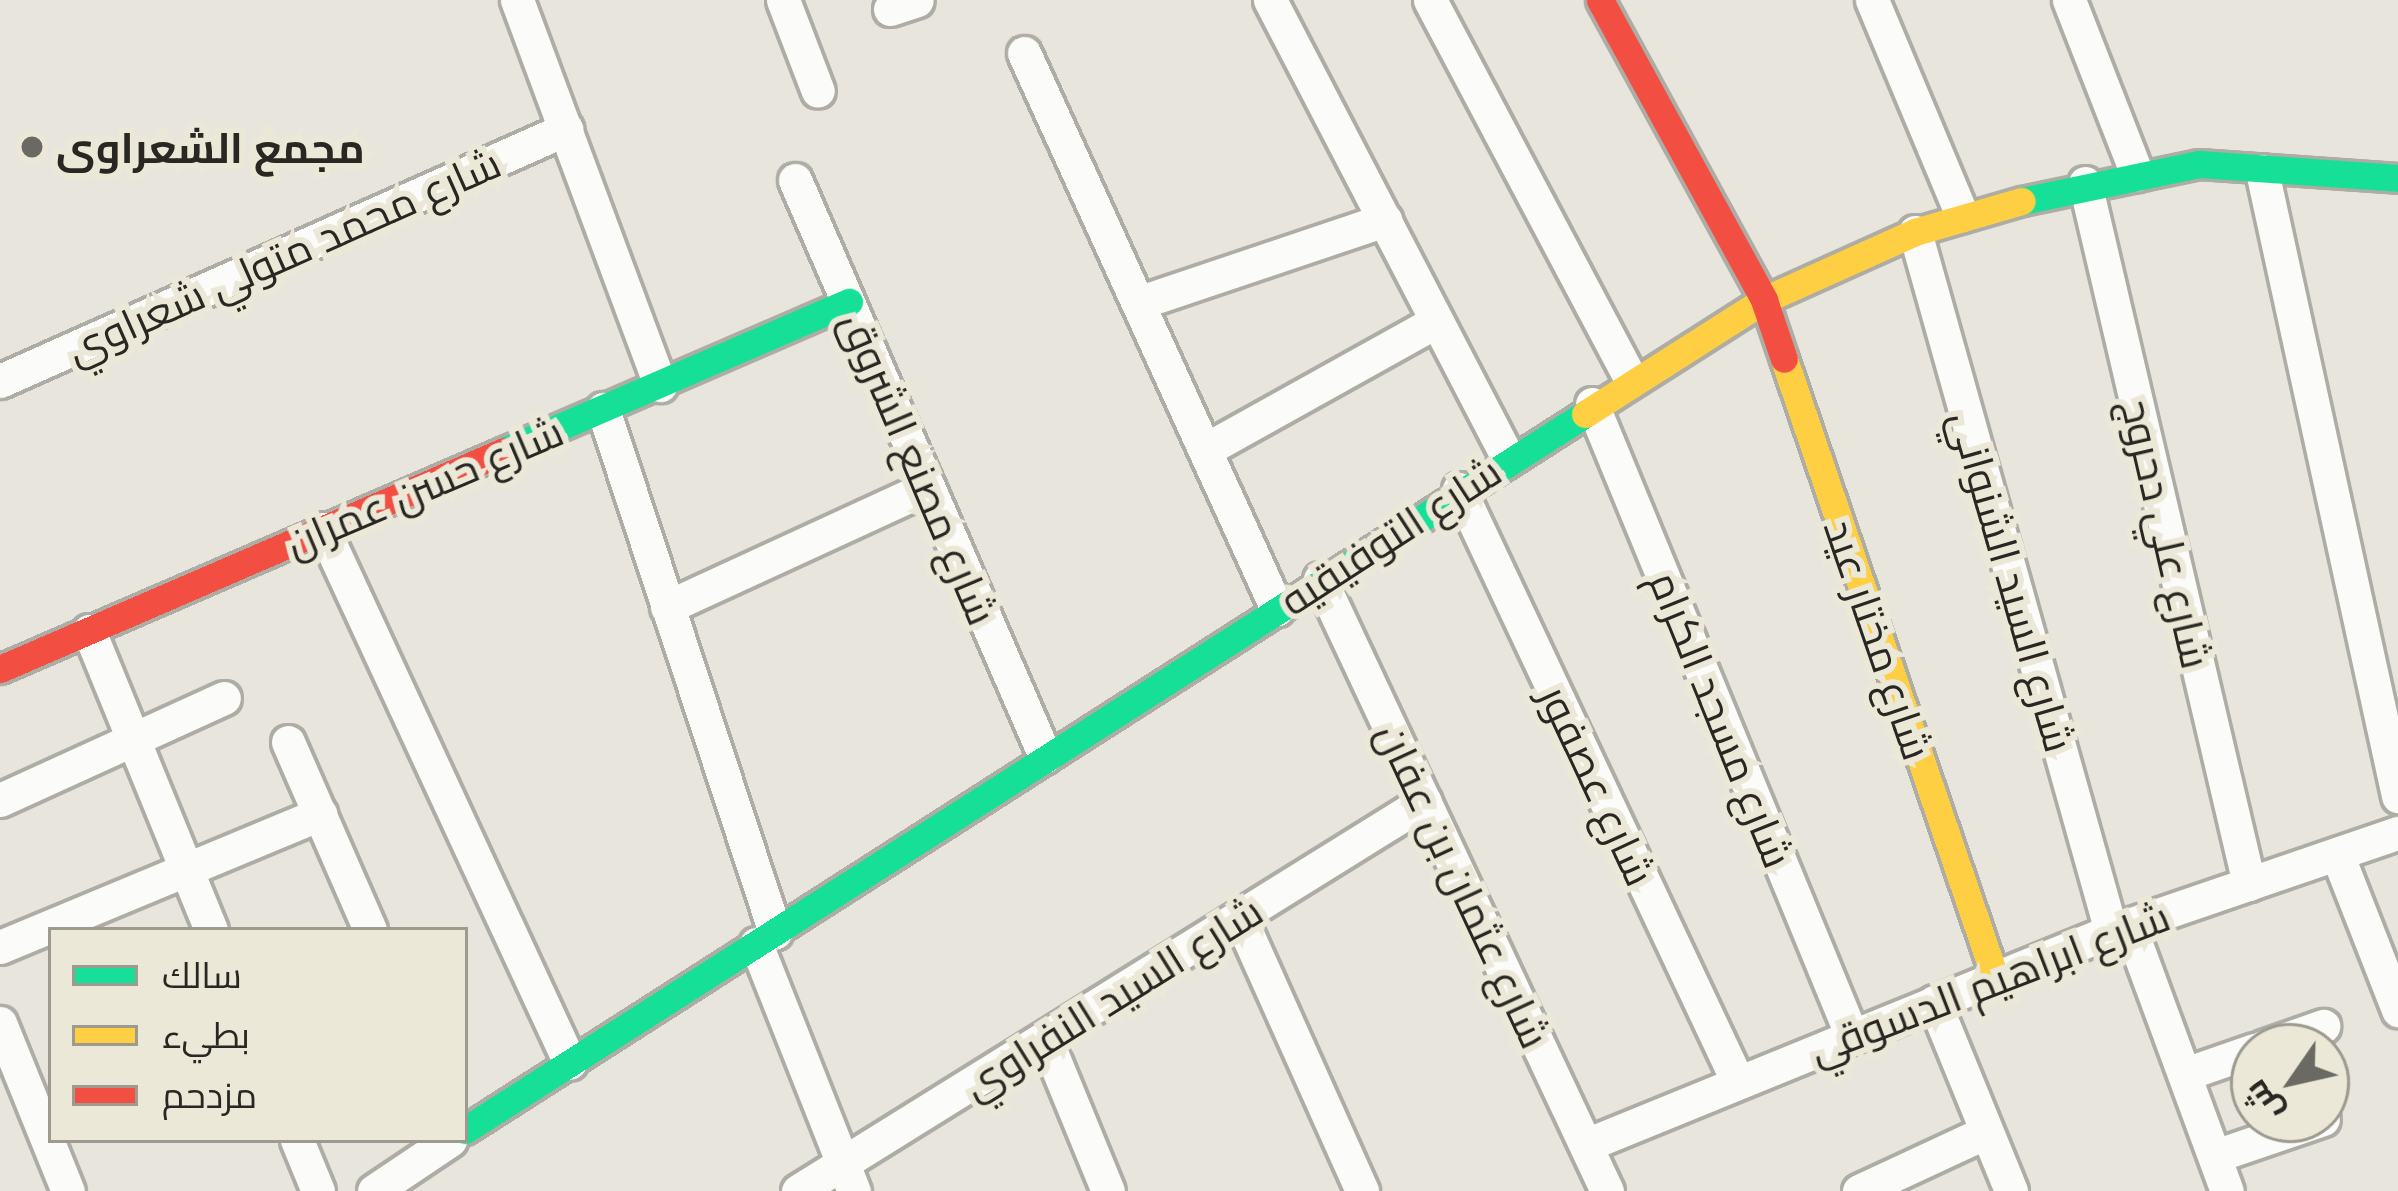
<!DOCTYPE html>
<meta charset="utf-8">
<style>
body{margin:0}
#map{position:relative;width:2398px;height:1191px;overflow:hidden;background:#e7e5dc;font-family:"Noto Serif",Cairo,serif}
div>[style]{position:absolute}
.roads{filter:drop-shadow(3px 0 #adaca5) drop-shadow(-3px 0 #adaca5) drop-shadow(0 3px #adaca5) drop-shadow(0 -3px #adaca5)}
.street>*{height:33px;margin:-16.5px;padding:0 16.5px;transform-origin:16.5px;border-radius:16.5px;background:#fbfbfa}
.fast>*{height:27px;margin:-13.5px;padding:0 13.5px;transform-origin:13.5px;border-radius:13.5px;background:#16e098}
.slow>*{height:27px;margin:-13.5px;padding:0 13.5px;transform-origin:13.5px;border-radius:13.5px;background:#ffcf43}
.jam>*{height:27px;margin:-13.5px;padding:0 13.5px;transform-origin:13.5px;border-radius:13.5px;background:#f24e42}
.dots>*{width:33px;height:33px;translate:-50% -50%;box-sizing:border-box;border:6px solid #ebe8d8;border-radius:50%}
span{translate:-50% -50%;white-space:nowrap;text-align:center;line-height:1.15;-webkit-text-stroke:12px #ebe8d8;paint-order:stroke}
.poi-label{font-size:42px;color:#282721;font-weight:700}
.left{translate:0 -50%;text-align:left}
.street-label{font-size:42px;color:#282721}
.legend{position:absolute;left:48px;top:927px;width:420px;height:216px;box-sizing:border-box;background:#ebe8d8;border:3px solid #9d9b8f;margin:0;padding:15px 21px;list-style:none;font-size:36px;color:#282721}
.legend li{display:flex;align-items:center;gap:24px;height:60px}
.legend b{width:60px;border:3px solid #9d9b8f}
.north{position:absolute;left:2230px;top:1023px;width:120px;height:120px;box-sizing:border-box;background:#ebe8d8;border:3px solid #9d9b8f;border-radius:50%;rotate:236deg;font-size:33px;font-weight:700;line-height:48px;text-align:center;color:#282721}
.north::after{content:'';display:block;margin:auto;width:42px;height:54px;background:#6b6a62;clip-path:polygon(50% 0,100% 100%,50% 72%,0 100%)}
</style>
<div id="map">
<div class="roads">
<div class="street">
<i style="left:517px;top:0;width:411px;rotate:69.6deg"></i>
<i style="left:783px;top:0;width:97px;rotate:69deg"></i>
<i style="left:1270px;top:0;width:516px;rotate:62.54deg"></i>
<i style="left:1430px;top:0;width:430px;rotate:62.1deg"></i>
<i style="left:1872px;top:0;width:233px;rotate:67.3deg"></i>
<i style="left:2069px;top:0;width:187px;rotate:68.7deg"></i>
<i style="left:890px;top:9px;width:28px;rotate:-18deg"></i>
<i style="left:1024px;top:53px;width:611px;rotate:65.53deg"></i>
<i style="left:2262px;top:171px;width:640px;rotate:77.72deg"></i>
<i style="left:795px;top:180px;width:628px;rotate:66.54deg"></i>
<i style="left:2085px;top:183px;width:720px;rotate:76.83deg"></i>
<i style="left:1915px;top:232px;width:726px;rotate:74.34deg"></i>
<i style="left:1138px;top:303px;width:261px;rotate:-18.6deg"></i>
<i style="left:0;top:381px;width:620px;rotate:-24deg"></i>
<i style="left:1592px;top:404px;width:681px;rotate:67.65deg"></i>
<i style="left:603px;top:409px;width:551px;rotate:71.8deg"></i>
<i style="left:1205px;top:450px;width:265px;rotate:-29.1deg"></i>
<i style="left:1459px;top:489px;width:653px;rotate:64.81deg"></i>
<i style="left:323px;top:529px;width:588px;rotate:65.18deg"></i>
<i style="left:1320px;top:579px;width:676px;rotate:64.88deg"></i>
<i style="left:667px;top:607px;width:287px;rotate:-24.7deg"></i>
<i style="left:89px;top:631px;width:323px;rotate:67.8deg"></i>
<i style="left:288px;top:742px;width:205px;rotate:66.4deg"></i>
<i style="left:0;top:800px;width:246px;rotate:-24.5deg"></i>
<i style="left:2337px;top:854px;width:168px;rotate:68.6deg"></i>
<i style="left:1240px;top:918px;width:299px;rotate:65.9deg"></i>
<i style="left:2129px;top:925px;width:283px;rotate:69.8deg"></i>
<i style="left:756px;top:944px;width:266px;rotate:68.4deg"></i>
<i style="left:0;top:947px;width:347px;rotate:-22.6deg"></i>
<i style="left:1934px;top:1002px;width:204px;rotate:67.8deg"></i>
<i style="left:0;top:1023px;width:181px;rotate:68deg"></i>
<i style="left:1046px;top:1040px;width:163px;rotate:67.7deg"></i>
<i style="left:2263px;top:1047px;width:64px;rotate:-19.3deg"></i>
<i style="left:2185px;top:1074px;width:73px;rotate:-19.2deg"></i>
<i style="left:297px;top:1140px;width:55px;rotate:67.6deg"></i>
<i style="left:1586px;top:1145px;width:567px;rotate:-22.18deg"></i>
<i style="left:2111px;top:931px;width:303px;rotate:-18.9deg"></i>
<i style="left:2215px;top:1156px;width:114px;rotate:-18.9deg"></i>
<i style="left:374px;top:1191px;width:92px;rotate:-33.9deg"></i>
<i style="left:798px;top:1191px;width:738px;rotate:-31.88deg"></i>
<i style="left:1859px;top:1191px;width:140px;rotate:-24.9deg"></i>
</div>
<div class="fast">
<i style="left:2022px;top:201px;width:181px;rotate:-11.8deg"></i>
<i style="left:2199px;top:164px;width:199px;rotate:4deg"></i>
<i style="left:504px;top:451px;width:376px;rotate:-23.4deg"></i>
<i style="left:465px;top:1130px;width:1329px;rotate:-32.59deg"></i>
</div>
<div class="slow">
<i style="left:1784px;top:359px;width:653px;rotate:71.15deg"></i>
<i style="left:1585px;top:414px;width:212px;rotate:-32.5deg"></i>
<i style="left:1764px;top:300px;width:166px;rotate:-24.2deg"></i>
<i style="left:1915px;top:232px;width:111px;rotate:-16.2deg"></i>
</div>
<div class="jam">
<i style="left:1600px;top:0;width:342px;rotate:61.3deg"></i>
<i style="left:1764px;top:300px;width:62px;rotate:71.3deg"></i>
<i style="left:0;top:669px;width:549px;rotate:-23.39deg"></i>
</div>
</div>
<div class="dots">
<i style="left:32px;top:147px;background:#6b6a62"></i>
</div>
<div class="poi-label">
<span class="left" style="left:56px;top:147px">مجمع الشعراوى</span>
</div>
<div class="street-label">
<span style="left:283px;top:255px;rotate:-24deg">شارع محمد متولي شعراوي</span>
<span style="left:920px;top:468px;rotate:67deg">شارع مصنع الشروق</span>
<span style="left:424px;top:486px;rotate:-23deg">شارع حسن عمران</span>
<span style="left:2167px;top:533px;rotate:77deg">شارع علي دحروج</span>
<span style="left:1390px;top:535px;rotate:-33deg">شارع التوفيقيه</span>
<span style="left:2013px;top:581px;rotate:74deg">شارع السيد الشنواني</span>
<span style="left:1879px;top:639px;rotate:71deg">شارع مختار عيد</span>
<span style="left:1722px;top:719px;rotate:68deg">شارع مسجد الكرام</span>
<span style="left:1598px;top:785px;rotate:65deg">شارع عصفور</span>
<span style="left:1464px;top:885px;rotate:65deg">شارع عثمان بن عفان</span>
<span style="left:1989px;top:982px;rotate:-21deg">شارع ابراهيم الدسوقي</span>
<span style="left:1112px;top:997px;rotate:-32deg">شارع السيد النفراوي</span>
</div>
<ul class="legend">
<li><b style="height:15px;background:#16e098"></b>سالك</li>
<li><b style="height:15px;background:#ffcf43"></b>بطيء</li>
<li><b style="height:15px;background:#f24e42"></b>مزدحم</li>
</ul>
<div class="north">ش</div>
</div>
